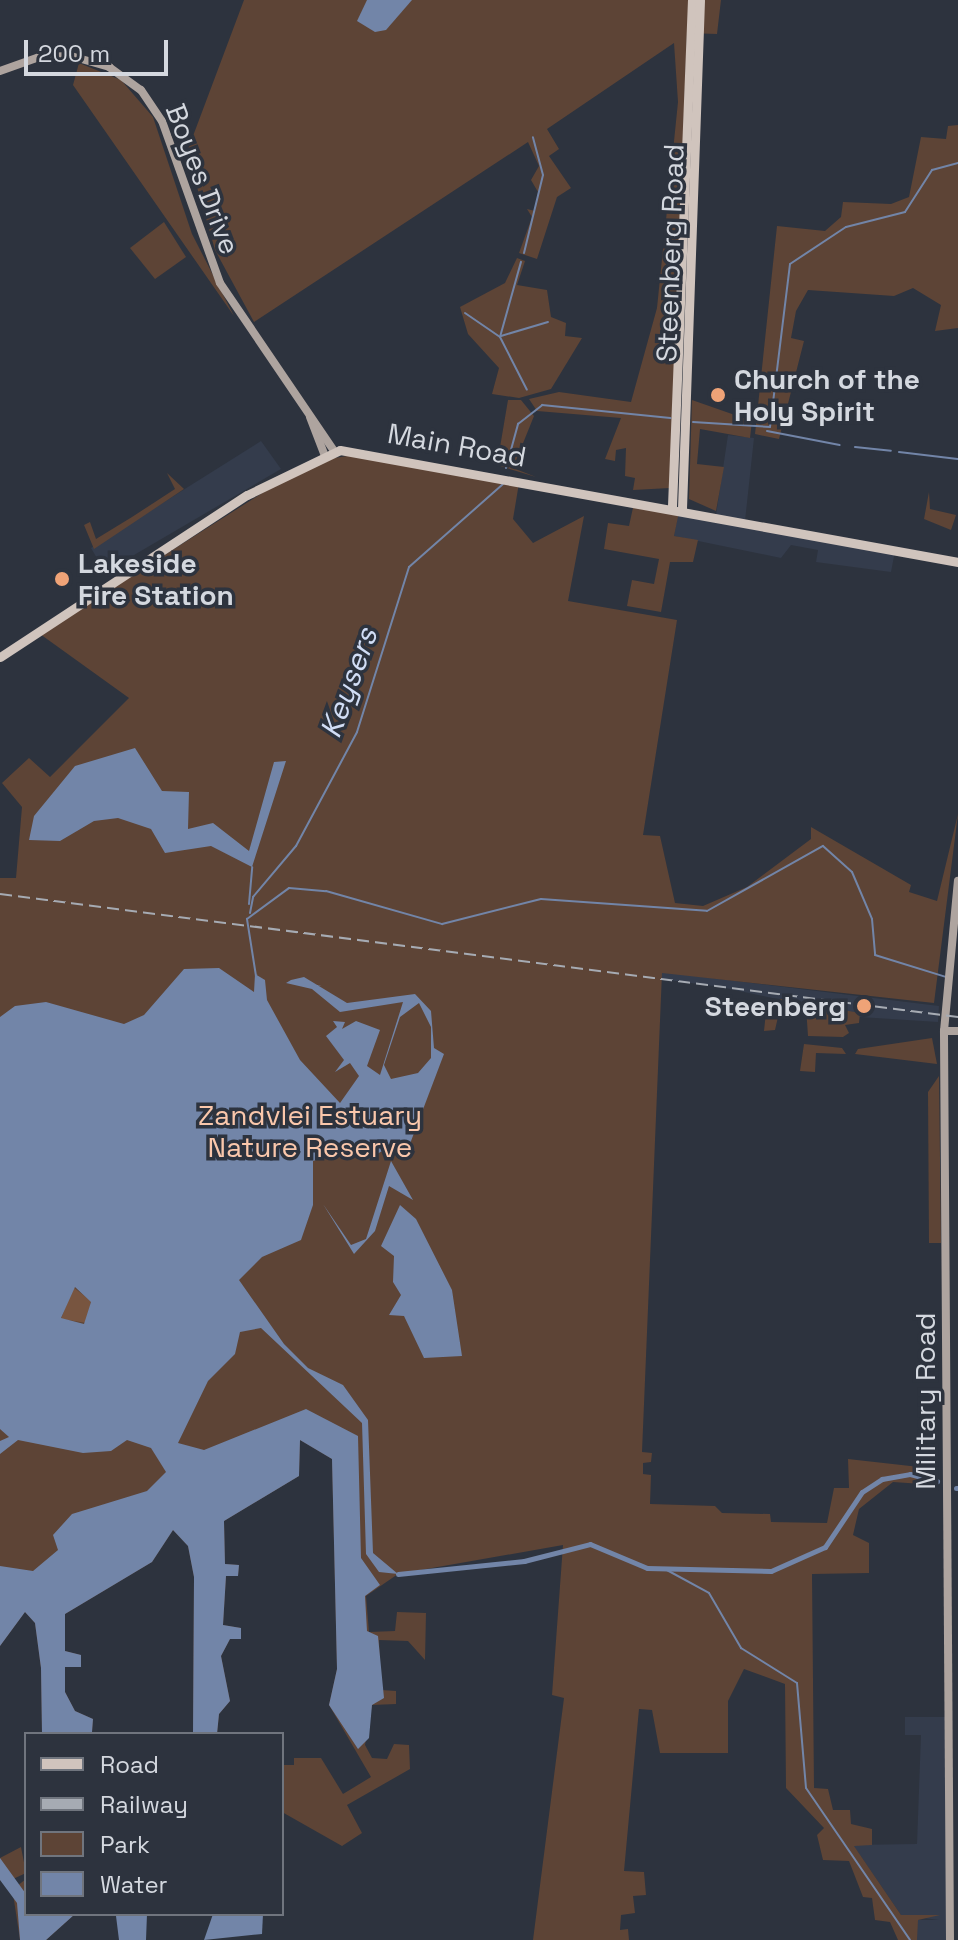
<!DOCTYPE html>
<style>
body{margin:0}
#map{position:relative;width:958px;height:1940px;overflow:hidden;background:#2d333e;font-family:"Space Grotesk",sans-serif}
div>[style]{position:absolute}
.built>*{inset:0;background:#343c4c}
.green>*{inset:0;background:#5d4436}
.forest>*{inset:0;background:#785540}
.water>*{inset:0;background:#7285a8}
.stream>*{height:2px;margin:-1px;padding:0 1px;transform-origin:1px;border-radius:1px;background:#7285a8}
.canal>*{height:5px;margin:-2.5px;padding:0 2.5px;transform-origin:2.5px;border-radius:2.5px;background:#7285a8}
.secondary>*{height:8px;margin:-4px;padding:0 4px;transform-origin:4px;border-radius:4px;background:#aea49f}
.primary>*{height:9px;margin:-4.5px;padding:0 4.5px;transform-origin:4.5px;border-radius:4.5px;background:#d0c4bd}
.rail>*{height:2px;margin-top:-1px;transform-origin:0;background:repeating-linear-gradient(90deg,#a6abb3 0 12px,transparent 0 18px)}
.dots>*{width:22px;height:22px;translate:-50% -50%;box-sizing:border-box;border:4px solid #2d333e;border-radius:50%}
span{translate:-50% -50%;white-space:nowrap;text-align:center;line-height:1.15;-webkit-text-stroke:7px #2d333e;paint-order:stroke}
.street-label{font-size:28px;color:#d4d8df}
.poi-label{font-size:28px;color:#d4d8df;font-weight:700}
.left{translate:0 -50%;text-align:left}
.right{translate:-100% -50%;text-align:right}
.park-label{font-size:28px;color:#fac7ab}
.water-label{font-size:30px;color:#d1ddf5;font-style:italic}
.legend{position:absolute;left:24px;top:1732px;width:260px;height:184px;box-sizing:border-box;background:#2d333e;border:2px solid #70757e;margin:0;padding:10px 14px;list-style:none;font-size:24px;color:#d4d8df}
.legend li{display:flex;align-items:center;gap:16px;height:40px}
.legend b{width:40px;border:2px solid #70757e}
.scale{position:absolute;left:24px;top:40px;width:144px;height:36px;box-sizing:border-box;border:4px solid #d4d8df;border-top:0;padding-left:10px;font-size:24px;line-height:28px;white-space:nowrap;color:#d4d8df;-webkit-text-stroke:6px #2d333e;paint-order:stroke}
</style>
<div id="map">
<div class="built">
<i style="clip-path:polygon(728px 435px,754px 438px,745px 521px,895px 551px,891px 572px,816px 562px,818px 550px,791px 545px,781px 558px,674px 536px,679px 507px,716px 515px)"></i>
<i style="clip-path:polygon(261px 441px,281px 469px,105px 572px,91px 548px)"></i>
<i style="clip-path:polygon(0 890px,939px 1006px,938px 1022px,860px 1017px,721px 987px)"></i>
<i style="clip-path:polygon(905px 1717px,949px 1717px,950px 1940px,917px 1940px,917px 1920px,939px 1920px,901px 1915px,853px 1845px,917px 1844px,921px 1735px,905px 1735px)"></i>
</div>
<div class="green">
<i style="clip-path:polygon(244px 0,721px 0,717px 34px,687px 33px,670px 488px,633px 490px,635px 478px,625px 476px,626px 448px,616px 450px,615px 461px,605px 459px,621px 418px,537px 411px,529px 399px,559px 392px,631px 402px,657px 308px,678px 102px,674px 43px,547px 129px,559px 149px,549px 156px,571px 188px,557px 197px,537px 259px,519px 253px,532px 217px,527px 209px,535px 211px,538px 192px,531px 180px,539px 166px,528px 142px,254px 322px,215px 250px,187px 152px)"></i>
<i style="clip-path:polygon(79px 63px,121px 80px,153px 117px,192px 234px,234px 316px,73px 85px)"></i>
<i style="clip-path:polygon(958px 125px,958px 328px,935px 331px,941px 305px,913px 288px,894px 296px,808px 290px,796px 311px,791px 338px,804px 341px,779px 439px,755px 434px,777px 226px,825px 231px,841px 217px,843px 202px,891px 204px,909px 197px,921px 137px,946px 139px,948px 126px)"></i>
<i style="clip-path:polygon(164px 222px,186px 257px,155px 279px,130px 248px)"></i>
<i style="clip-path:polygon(517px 258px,525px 261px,517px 285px,547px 290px,551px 317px,566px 323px,565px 336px,582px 338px,551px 389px,519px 398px,492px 394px,499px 368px,468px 334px,460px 307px,505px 283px)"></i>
<i style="clip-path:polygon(508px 400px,521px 400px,534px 416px,513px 468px,536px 477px,497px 465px)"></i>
<i style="clip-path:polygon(692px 400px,752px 421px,750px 438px,700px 429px,697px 464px,724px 467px,716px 511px,689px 499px)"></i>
<i style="clip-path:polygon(354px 455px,519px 483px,513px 519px,533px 543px,584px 516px,568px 601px,677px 620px,643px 835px,660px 836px,675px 903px,703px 906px,747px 887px,811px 839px,811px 827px,911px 885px,909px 892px,937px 901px,958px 814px,934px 1003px,662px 973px,642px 1452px,652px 1453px,651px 1462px,643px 1463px,643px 1474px,651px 1475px,650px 1504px,715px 1506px,722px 1513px,770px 1514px,771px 1522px,827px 1523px,834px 1488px,849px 1488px,848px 1459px,937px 1469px,937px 1485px,893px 1482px,859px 1509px,853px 1535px,869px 1543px,869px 1573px,812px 1574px,814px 1788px,828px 1789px,833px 1810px,850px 1810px,851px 1824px,872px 1829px,872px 1845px,854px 1846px,901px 1915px,940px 1915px,918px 1920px,917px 1940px,898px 1940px,890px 1922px,875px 1920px,872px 1898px,863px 1897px,849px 1861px,823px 1860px,817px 1835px,824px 1828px,786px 1788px,785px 1684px,744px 1669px,728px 1701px,728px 1753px,660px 1753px,652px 1710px,639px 1709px,624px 1871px,644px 1872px,646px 1895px,633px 1896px,635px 1913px,621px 1915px,620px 1930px,628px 1929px,629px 1940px,533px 1940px,564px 1698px,552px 1695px,563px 1545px,398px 1574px,366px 1596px,369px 1632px,395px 1631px,397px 1612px,426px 1613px,425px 1660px,408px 1641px,379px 1640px,381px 1690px,396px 1691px,396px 1704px,372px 1705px,365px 1745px,372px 1758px,387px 1759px,394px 1744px,409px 1745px,410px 1769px,347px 1805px,362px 1833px,342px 1846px,282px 1812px,282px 1765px,294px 1765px,294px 1758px,321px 1758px,343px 1794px,371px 1777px,329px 1705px,337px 1669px,332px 1459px,300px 1440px,299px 1476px,224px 1521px,225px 1564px,239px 1565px,238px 1576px,226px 1576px,223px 1625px,241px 1628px,241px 1639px,230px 1639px,221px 1656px,230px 1701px,219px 1714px,217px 1734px,193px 1734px,194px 1577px,188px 1546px,173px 1530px,152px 1562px,65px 1614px,65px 1651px,81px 1655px,81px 1667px,65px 1667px,65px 1692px,75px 1711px,93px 1719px,92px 1732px,42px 1734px,41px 1668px,35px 1623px,25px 1612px,0 1646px,0 878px,16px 878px,22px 807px,2px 783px,29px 758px,50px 777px,129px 698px,40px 634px,267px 490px,321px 460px)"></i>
<i style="clip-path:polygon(167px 473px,184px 489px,94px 549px,84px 525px,90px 522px,96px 539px,132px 517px,175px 489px)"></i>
<i style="clip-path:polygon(929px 492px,930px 509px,956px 515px,951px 530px,924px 519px)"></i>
<i style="clip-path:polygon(634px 503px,679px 512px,674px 536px,698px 540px,693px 562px,670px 562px,661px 612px,627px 606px,632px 580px,654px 584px,659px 559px,604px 549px,608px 523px,629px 526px)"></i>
<i style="clip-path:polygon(781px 999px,860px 1013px,859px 1023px,845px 1025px,849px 1033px,843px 1037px,808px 1036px,806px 1007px,781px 1004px,775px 1030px,764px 1031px,767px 1002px)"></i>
<i style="clip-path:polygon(932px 1038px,937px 1064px,855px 1054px,858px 1049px)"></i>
<i style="clip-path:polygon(804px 1044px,842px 1048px,846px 1054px,816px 1053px,815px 1072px,800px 1071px)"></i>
<i style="clip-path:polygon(939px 1076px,941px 1243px,929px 1243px,928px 1092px)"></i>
<i style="clip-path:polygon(21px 1847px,26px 1873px,13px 1879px,17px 1886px,26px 1879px,26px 1914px,75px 1914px,46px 1940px,20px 1940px,12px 1887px,0 1880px,0 1858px)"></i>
</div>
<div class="forest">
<i style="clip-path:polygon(73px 1287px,91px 1301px,87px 1323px,61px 1319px)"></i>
</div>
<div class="water">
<i style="clip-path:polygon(367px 0,412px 0,386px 30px,375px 32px,357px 21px)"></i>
<i style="clip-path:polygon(135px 748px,162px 791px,189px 792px,188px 829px,213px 823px,249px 851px,274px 762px,286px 761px,252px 867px,211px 846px,165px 853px,151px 829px,118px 818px,94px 821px,60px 841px,29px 840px,34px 816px,75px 766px)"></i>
<i style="clip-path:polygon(evenodd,219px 968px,254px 992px,255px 974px,265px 980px,267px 1000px,300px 1060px,340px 1103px,359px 1076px,350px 1063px,335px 1072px,344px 1060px,326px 1036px,337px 1027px,333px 1021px,345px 1022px,342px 1029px,356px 1021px,380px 1030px,367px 1066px,380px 1075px,403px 1002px,340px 1012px,312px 989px,286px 983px,291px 980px,304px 977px,347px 1003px,415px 994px,431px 1011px,434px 1048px,444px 1054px,408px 1149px,386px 1149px,366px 1160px,352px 1149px,313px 1161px,313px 1205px,301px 1240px,262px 1257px,239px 1280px,284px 1344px,308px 1368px,343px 1385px,368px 1420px,373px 1553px,398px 1574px,379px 1572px,366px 1554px,362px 1423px,261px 1328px,240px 1332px,235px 1354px,208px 1381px,178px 1443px,204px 1450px,306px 1409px,358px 1436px,361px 1558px,380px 1585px,365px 1596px,367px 1631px,378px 1636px,384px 1698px,372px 1705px,369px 1738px,358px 1749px,329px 1705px,337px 1669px,332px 1459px,300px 1440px,299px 1476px,224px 1521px,225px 1564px,239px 1565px,238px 1576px,226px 1576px,223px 1625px,241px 1628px,241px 1639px,230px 1639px,221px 1656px,230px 1701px,219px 1714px,217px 1734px,193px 1734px,194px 1577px,188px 1546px,173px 1530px,152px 1562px,65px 1614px,65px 1651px,81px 1655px,81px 1667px,65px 1667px,65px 1692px,75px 1711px,93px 1719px,92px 1732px,42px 1734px,41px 1668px,35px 1623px,25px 1612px,0 1646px,0 1566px,33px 1571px,58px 1550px,53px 1535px,72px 1514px,147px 1491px,166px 1472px,151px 1448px,127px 1440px,111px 1451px,83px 1453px,18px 1440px,0 1454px,0 1441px,9px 1437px,0 1429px,0 1017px,15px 1006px,46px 1002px,124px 1024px,144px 1015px,184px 969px,219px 968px,419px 1003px,431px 1027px,431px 1058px,418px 1073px,391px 1079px,384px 1065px,400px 1017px,419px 1003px,219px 968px,75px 1287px,91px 1302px,84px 1324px,61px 1318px,75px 1287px)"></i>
<i style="clip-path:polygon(391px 1161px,413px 1200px,389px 1186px,375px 1231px,354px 1254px,323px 1204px,351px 1245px,366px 1239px)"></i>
<i style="clip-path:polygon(400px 1205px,416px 1219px,452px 1290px,462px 1356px,424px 1358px,404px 1316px,389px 1315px,401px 1295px,393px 1282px,394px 1256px,381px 1246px)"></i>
<i style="clip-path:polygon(0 1858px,26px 1894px,26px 1914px,75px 1914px,46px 1940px,20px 1940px,17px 1903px,0 1880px)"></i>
<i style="clip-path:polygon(85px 1914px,147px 1914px,146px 1940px,119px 1940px,116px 1916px)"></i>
<i style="clip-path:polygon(213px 1914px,263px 1914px,262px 1934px,204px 1940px)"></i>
</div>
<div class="stream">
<i style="left:524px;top:253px;width:80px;rotate:-76.3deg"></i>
<i style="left:543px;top:175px;width:39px;rotate:-105deg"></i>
<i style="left:465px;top:313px;width:42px;rotate:34.4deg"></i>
<i style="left:500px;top:337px;width:59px;rotate:63deg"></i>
<i style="left:501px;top:336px;width:49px;rotate:-16.6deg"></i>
<i style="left:500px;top:337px;width:78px;rotate:-74.4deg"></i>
<i style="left:693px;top:422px;width:77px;rotate:3.7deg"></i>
<i style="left:770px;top:427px;width:164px;rotate:-83deg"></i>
<i style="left:790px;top:264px;width:67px;rotate:-33.5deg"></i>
<i style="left:846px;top:227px;width:61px;rotate:-14.3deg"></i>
<i style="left:905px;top:212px;width:50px;rotate:-57.3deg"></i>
<i style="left:932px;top:170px;width:27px;rotate:-15deg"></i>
<i style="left:767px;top:431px;width:74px;rotate:10.9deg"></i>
<i style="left:855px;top:447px;width:36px;rotate:6deg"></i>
<i style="left:899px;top:452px;width:59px;rotate:6.8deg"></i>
<i style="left:506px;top:468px;width:46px;rotate:-74.7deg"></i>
<i style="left:518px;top:424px;width:31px;rotate:-38deg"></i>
<i style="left:542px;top:405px;width:129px;rotate:5.8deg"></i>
<i style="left:249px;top:904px;width:37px;rotate:-85deg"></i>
<i style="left:250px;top:913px;width:16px;rotate:-79deg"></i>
<i style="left:253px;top:897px;width:67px;rotate:-49.9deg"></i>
<i style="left:296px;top:846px;width:129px;rotate:-61.8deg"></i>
<i style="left:357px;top:732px;width:173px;rotate:-72.5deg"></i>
<i style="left:409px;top:567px;width:125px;rotate:-41.4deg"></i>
<i style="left:256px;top:976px;width:58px;rotate:-99deg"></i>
<i style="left:247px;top:919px;width:52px;rotate:-36.4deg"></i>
<i style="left:289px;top:888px;width:37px;rotate:5deg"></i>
<i style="left:326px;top:891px;width:121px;rotate:15.9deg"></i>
<i style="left:442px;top:924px;width:102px;rotate:-14.2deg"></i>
<i style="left:541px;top:899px;width:166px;rotate:4.1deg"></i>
<i style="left:707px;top:911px;width:133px;rotate:-29.3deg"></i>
<i style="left:823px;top:846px;width:39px;rotate:42deg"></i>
<i style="left:852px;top:872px;width:51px;rotate:66.9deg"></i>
<i style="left:872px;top:919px;width:36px;rotate:85deg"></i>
<i style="left:875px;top:955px;width:74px;rotate:17.2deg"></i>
<i style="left:665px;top:1569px;width:50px;rotate:28.6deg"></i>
<i style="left:709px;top:1593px;width:64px;rotate:59.8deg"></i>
<i style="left:741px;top:1648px;width:66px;rotate:32deg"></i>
<i style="left:797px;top:1683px;width:105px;rotate:85.1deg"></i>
<i style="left:806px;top:1788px;width:184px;rotate:55.6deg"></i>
</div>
<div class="canal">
<i style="left:956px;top:1488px;width:2px"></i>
<i style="left:398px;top:1574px;width:127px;rotate:-5.9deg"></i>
<i style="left:524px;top:1561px;width:68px;rotate:-14.4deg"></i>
<i style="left:590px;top:1544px;width:62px;rotate:22.8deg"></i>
<i style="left:647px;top:1568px;width:124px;rotate:1.4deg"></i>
<i style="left:771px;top:1571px;width:59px;rotate:-24deg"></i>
<i style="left:825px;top:1547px;width:66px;rotate:-56.1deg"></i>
<i style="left:862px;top:1492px;width:24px;rotate:-33deg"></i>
<i style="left:882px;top:1479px;width:28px;rotate:-10deg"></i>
<i style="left:910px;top:1474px;width:28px;rotate:15deg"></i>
</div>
<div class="secondary">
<i style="left:0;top:71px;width:41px;rotate:-19.7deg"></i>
<i style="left:39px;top:57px;width:32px;rotate:-2deg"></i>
<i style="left:71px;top:56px;width:40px;rotate:16deg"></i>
<i style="left:109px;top:67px;width:39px;rotate:36deg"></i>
<i style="left:141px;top:90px;width:37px;rotate:56deg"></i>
<i style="left:162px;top:121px;width:172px;rotate:70.3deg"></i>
<i style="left:220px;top:283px;width:203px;rotate:55.8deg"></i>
<i style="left:310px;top:417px;width:40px;rotate:69deg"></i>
<i style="left:944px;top:1031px;width:14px"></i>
<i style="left:950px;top:1940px;width:909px;rotate:-90.38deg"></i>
<i style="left:944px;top:1031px;width:151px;rotate:-84.7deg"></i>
</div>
<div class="primary">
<i style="left:672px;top:506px;width:506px;rotate:-87.74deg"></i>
<i style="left:682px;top:508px;width:508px;rotate:-87.97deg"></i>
<i style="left:0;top:657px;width:295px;rotate:-33.3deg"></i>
<i style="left:247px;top:495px;width:103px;rotate:-25.8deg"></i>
<i style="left:340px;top:450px;width:628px;rotate:10.27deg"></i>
</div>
<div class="rail">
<i style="left:0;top:894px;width:966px;rotate:7.32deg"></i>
</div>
<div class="dots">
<i style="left:718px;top:395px;background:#efa377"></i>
<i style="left:62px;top:579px;background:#efa377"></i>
<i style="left:864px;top:1006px;background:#efa377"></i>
</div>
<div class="street-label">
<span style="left:203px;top:179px;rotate:69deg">Boyes Drive</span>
<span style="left:670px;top:253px;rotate:-88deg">Steenberg Road</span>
<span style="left:457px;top:445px;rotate:10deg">Main Road</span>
<span style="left:925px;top:1401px;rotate:-90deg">Military Road</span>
</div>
<div class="poi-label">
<span class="left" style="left:734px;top:395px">Church of the<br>Holy Spirit</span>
<span class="left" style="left:78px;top:579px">Lakeside<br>Fire Station</span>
<span class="right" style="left:846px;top:1006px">Steenberg</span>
</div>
<div class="park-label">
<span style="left:310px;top:1131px">Zandvlei Estuary<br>Nature Reserve</span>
</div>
<div class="water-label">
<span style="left:349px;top:683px;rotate:-70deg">Keysers</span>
</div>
<ul class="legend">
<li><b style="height:10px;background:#d0c4bd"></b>Road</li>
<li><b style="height:10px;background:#a6abb3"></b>Railway</li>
<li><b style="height:22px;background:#5d4436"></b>Park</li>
<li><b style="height:22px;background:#7285a8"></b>Water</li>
</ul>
<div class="scale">200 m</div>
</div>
